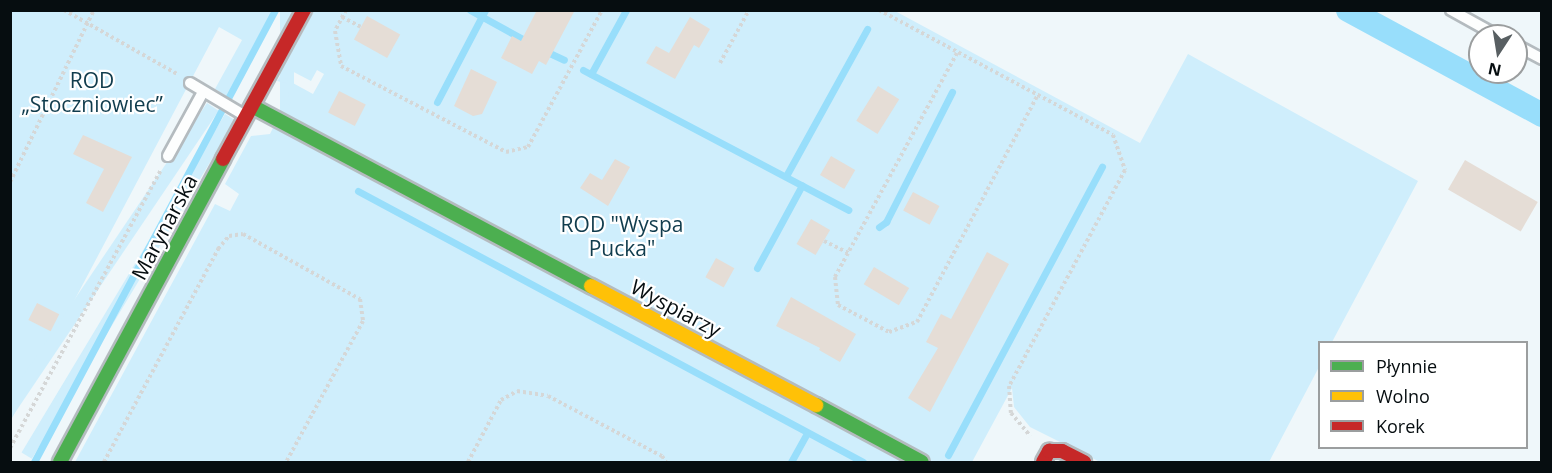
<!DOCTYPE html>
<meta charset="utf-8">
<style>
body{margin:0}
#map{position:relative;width:1552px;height:473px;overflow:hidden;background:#eff7fa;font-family:"Open Sans",sans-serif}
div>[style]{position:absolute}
.green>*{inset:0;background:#cfeefc;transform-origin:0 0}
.stream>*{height:7px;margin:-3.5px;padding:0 3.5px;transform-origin:3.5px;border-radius:3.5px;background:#98defb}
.canal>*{height:24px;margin:-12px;padding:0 12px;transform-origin:12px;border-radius:12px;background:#98defb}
.building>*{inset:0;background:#e5ddd6;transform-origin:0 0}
.path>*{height:4px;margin-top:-2px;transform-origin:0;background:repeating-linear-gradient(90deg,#d5d7d7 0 3px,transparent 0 6px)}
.roads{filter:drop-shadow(2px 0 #b4bbbf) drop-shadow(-2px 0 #b4bbbf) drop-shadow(0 2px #b4bbbf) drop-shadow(0 -2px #b4bbbf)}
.lane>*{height:10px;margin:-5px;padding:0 5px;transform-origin:5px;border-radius:5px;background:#fdfefe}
.fast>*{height:14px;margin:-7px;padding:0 7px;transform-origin:7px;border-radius:7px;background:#4caf50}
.slow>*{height:14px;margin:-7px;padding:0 7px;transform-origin:7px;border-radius:7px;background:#ffc107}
.jam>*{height:14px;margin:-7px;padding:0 7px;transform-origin:7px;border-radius:7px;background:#c62828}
span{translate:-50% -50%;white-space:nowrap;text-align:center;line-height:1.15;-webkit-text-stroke:4.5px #fff;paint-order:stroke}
.park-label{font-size:21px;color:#103c4d}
.street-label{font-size:21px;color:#060d10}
.frame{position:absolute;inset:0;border:12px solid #060d10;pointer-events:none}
.legend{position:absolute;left:1318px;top:341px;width:210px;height:108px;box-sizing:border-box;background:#fff;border:2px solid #9b9e9f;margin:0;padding:8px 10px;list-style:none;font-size:18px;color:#060d10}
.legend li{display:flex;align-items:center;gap:12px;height:30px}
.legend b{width:30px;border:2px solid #9b9e9f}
.north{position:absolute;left:1468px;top:24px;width:60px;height:60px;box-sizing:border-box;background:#fff;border:2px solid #9b9e9f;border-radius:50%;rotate:192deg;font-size:16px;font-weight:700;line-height:24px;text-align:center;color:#060d10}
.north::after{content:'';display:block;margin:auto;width:21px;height:27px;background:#585f62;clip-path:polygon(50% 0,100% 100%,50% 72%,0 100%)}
</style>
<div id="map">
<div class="green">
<i style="clip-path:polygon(11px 11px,272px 11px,226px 96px,215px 89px,242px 40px,219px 27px,11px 420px)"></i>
<i style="left:280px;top:11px;width:14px;height:100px"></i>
<i style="clip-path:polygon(314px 11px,895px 11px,1140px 143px,1188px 54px,1418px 181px,1332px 342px,1320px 342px,1319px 367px,1269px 462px,1100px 462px,1030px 427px,1014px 407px,1012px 388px,972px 462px,75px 462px,215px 204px,230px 211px,239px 194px,225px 184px,251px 136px,270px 134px,285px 103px,291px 106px,286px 83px,277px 81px,280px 76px,313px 94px,324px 74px,317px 70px,311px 81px,284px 67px)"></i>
<i style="left:207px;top:103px;width:14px;height:408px;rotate:34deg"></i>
<i style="left:225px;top:114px;width:12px;height:395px;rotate:31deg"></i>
</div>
<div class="stream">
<i style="left:470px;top:10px;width:66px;rotate:28.9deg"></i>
<i style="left:543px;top:50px;width:23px;rotate:25deg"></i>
<i style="left:583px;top:70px;width:300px;rotate:27.8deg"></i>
<i style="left:591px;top:74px;width:73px;rotate:-61.3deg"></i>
<i style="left:437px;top:102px;width:104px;rotate:-62.4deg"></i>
<i style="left:786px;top:176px;width:168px;rotate:-61.1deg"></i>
<i style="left:358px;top:191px;width:573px;rotate:28.22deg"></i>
<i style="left:879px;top:227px;width:9px;rotate:-36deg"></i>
<i style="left:886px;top:222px;width:146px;rotate:-63.1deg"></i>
<i style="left:757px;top:268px;width:94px;rotate:-61.5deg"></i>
<i style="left:948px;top:455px;width:327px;rotate:-61.9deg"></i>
<i style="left:34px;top:462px;width:512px;rotate:-61.93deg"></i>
<i style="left:791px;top:462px;width:33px;rotate:-61deg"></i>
</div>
<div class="canal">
<i style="left:1348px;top:10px;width:221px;rotate:28.4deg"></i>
</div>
<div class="building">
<i style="clip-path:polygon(537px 10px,575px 10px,546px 65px,539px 61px,532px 74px,501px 58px,512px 36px,521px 41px)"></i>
<i style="left:367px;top:16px;width:38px;height:27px;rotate:29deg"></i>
<i style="clip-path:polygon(690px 17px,710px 29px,699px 48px,694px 45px,675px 79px,646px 63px,656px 46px,669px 53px)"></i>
<i style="clip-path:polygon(471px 69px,497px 82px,482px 114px,473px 116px,454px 106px)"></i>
<i style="left:878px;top:86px;width:25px;height:41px;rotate:32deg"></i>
<i style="left:339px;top:91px;width:30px;height:24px;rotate:27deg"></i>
<i style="clip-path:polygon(83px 135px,132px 157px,103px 212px,86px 203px,104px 169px,73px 154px)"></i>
<i style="left:831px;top:156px;width:28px;height:22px;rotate:30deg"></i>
<i style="clip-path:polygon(615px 159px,630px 167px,608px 206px,580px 188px,590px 173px,602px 180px)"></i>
<i style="left:1465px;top:160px;width:84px;height:34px;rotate:30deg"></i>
<i style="left:913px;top:192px;width:30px;height:21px;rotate:28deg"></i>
<i style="left:811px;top:219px;width:22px;height:29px;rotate:30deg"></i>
<i style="clip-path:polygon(987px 252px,1009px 264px,930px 412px,908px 398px,938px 348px,926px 342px,941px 314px,951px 319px)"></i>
<i style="left:716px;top:258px;width:21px;height:22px;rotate:29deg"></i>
<i style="left:874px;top:267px;width:41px;height:20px;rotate:31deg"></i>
<i style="clip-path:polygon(791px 297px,856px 334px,840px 362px,819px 350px,820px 348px,776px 326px)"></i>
<i style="left:37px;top:303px;width:25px;height:19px;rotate:27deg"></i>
</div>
<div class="path">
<i style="left:64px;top:10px;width:130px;rotate:29.5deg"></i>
<i style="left:346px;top:10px;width:24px;rotate:118deg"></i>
<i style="left:335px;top:31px;width:36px;rotate:80deg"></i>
<i style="left:341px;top:66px;width:186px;rotate:27.5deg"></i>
<i style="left:506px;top:152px;width:23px;rotate:-13deg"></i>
<i style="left:528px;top:147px;width:156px;rotate:-61.6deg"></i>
<i style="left:879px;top:10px;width:265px;rotate:28.1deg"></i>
<i style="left:1113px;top:135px;width:37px;rotate:71deg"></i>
<i style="left:1125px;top:170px;width:245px;rotate:118.2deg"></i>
<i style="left:1009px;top:386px;width:27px;rotate:86deg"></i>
<i style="left:1011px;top:413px;width:30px;rotate:50deg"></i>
<i style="left:342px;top:17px;width:21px;rotate:28deg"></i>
<i style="left:957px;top:53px;width:255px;rotate:118.6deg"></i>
<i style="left:835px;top:277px;width:28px;rotate:84deg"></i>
<i style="left:838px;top:305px;width:58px;rotate:27.9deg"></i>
<i style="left:889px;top:332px;width:30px;rotate:-20deg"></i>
<i style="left:917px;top:322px;width:256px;rotate:-62deg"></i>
<i style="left:720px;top:63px;width:60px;rotate:-61.3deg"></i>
<i style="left:10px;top:182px;width:191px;rotate:-64deg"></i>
<i style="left:824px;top:241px;width:28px;rotate:26deg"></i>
<i style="left:10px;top:448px;width:316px;rotate:-61.5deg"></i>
<i style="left:104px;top:462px;width:242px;rotate:-61.8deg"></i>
<i style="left:218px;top:249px;width:17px;rotate:-50deg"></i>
<i style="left:229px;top:236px;width:14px;rotate:-8deg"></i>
<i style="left:243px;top:234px;width:134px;rotate:29.1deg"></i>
<i style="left:360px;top:299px;width:22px;rotate:82deg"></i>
<i style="left:363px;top:321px;width:161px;rotate:118.6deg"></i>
<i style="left:468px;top:462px;width:70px;rotate:-62deg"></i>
<i style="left:501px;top:400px;width:18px;rotate:-29deg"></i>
<i style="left:517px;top:391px;width:31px;rotate:9deg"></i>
<i style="left:548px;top:396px;width:129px;rotate:27.8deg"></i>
<i style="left:662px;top:456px;width:7px;rotate:56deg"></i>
</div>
<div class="roads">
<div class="lane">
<i style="left:1451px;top:10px;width:54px;rotate:29deg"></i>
<i style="left:1516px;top:45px;width:30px;rotate:28deg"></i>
<i style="left:190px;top:83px;width:66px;rotate:30.8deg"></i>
<i style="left:168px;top:156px;width:73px;rotate:-61.3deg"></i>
</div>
<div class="fast">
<i style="left:252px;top:106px;width:384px;rotate:28deg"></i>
<i style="left:816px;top:405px;width:120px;rotate:28.3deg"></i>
<i style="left:60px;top:462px;width:344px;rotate:-61.7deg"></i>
</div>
<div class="slow">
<i style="left:591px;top:286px;width:255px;rotate:27.9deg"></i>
</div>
<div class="jam">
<i style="left:223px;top:159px;width:170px;rotate:-61.5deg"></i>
<i style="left:1043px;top:462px;width:13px;rotate:-61deg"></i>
<i style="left:1049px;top:451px;width:13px"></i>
<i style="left:1062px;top:451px;width:25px;rotate:27deg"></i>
</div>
</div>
<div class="park-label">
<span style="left:92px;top:92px">ROD<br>„Stoczniowiec”</span>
<span style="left:622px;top:236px">ROD "Wyspa<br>Pucka"</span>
</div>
<div class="street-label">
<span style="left:164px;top:227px;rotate:-62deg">Marynarska</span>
<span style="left:676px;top:308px;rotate:28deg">Wyspiarzy</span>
</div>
<div class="frame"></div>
<ul class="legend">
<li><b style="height:8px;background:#4caf50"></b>Płynnie</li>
<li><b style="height:8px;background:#ffc107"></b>Wolno</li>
<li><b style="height:8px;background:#c62828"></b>Korek</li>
</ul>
<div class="north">N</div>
</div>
